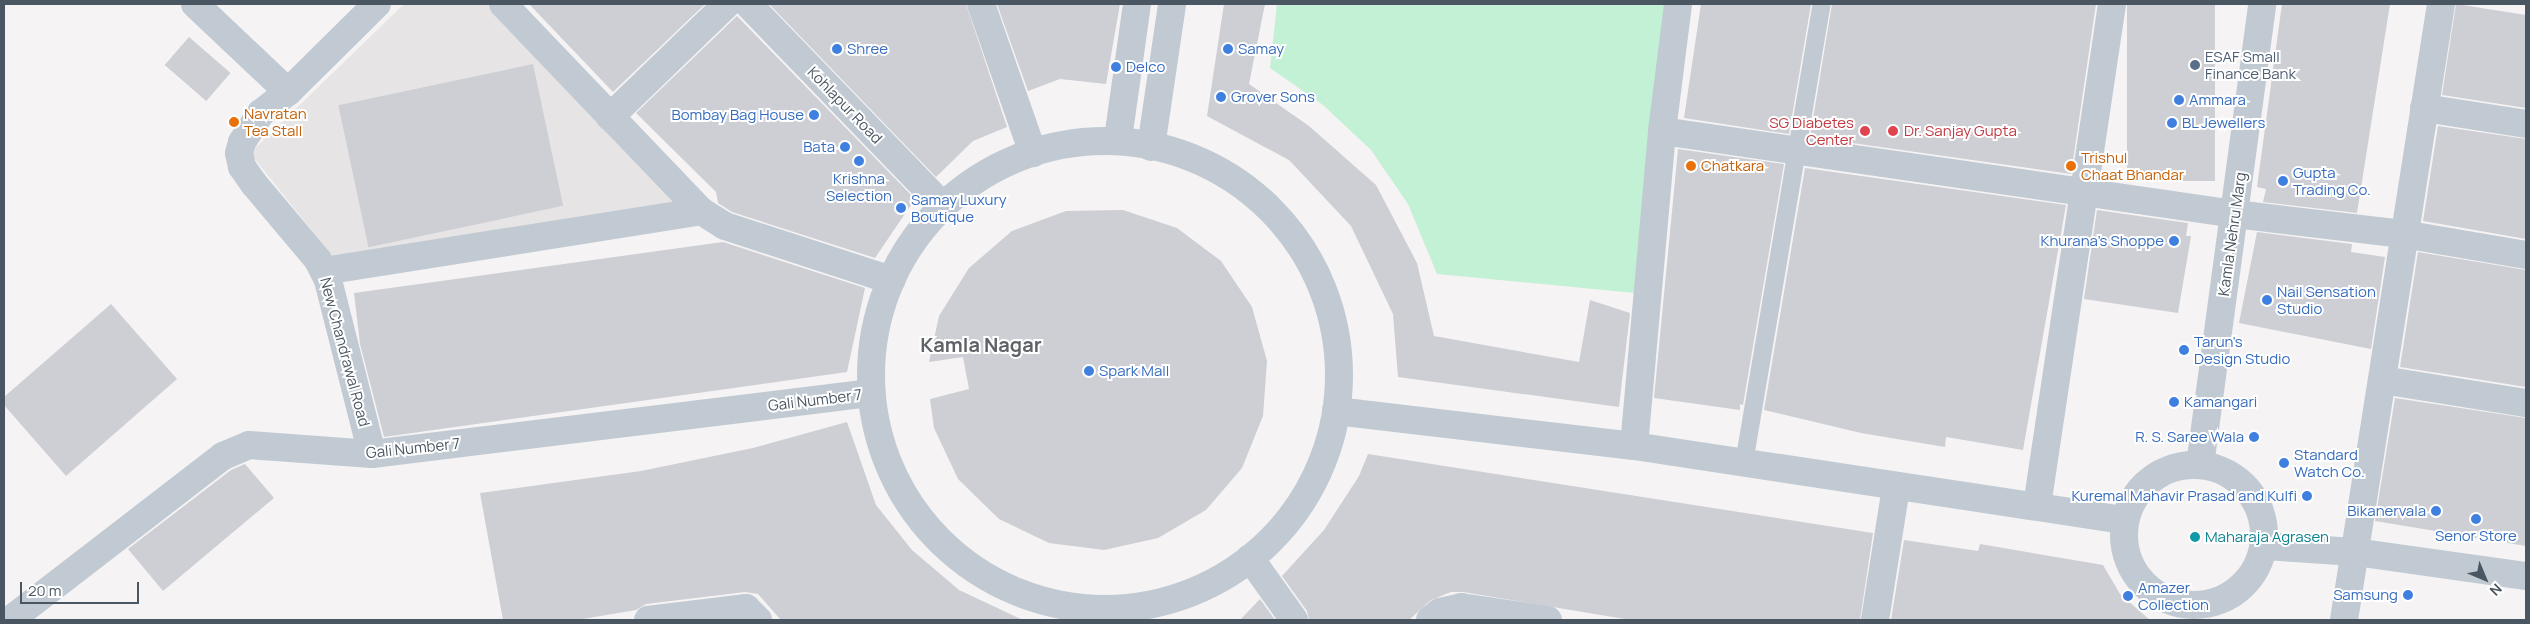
<!DOCTYPE html>
<style>
body{margin:0}
#map{position:relative;width:2530px;height:624px;overflow:hidden;background:#f5f3f3;font-family:Manrope,sans-serif}
div>[style]{position:absolute}
.education>*{inset:0;background:#e6e4e5}
.green>*{inset:0;background:#c3f1d5}
.building>*{inset:0;background:#cdcfd5;transform-origin:0 0}
.service>*{height:18px;margin:-9px;padding:0 9px;transform-origin:9px;border-radius:9px;background:#c1cad2}
.minor>*{height:28px;margin:-14px;padding:0 14px;transform-origin:14px;border-radius:14px;background:#c1cad2}
.minor>.ring{margin:-14px;padding:0;box-sizing:content-box;background:none;border:28px solid #c1cad2;border-radius:50%}
.tertiary>*{height:28px;margin:-14px;padding:0 14px;transform-origin:14px;border-radius:14px;background:#c1cad2}
.dots>*{width:14px;height:14px;translate:-50% -50%;box-sizing:border-box;border:2px solid #fff;border-radius:50%}
span{translate:-50% -50%;white-space:nowrap;text-align:center;line-height:1.15;-webkit-text-stroke:4px #fff;paint-order:stroke}
.shop-label{font-size:15px;color:#366cbe}
.left{translate:0 -50%;text-align:left}
.right{translate:-100% -50%;text-align:right}
.service-label{font-size:15px;color:#4e5e75}
.street-label{font-size:15px;color:#4a5661}
.food-label{font-size:15px;color:#c56008}
.health-label{font-size:15px;color:#be3a42}
.culture-label{font-size:15px;color:#0d838f}
.district-label{font-size:20px;color:#5f6368;font-weight:700}
.frame{position:absolute;inset:0;border:5px solid #4a5661;pointer-events:none}
.north{position:absolute;left:2460px;top:554px;width:50px;height:50px;-webkit-text-stroke:4px #fff;paint-order:stroke;rotate:135deg;font-size:14px;font-weight:700;line-height:20px;text-align:center;color:#4a5661}
.north::after{content:'';display:block;margin:auto;width:18px;height:22px;background:#4a5661;clip-path:polygon(50% 0,100% 100%,50% 72%,0 100%)}
.scale{position:absolute;left:20px;top:582px;width:119px;height:22px;box-sizing:border-box;border:2px solid #4a5661;border-top:0;padding-left:6px;font-size:15px;line-height:18px;white-space:nowrap;color:#4a5661;-webkit-text-stroke:4px #fff;paint-order:stroke}
</style>
<div id="map">
<div class="education">
<i style="clip-path:polygon(404px 4px,487px 4px,673px 203px,333px 257px,250px 153px)"></i>
</div>
<div class="green">
<i style="clip-path:polygon(1277px 4px,1667px 4px,1635px 293px,1437px 274px,1408px 204px,1371px 150px,1323px 105px,1270px 68px)"></i>
</div>
<div class="building">
<i style="clip-path:polygon(529px 4px,705px 4px,613px 92px)"></i>
<i style="clip-path:polygon(769px 4px,966px 4px,1007px 127px,973px 141px,936px 177px)"></i>
<i style="clip-path:polygon(997px 4px,1120px 4px,1106px 84px,1060px 79px,1028px 91px)"></i>
<i style="clip-path:polygon(1224px 4px,1265px 4px,1249px 84px,1309px 126px,1376px 185px,1417px 263px,1434px 336px,1579px 362px,1590px 300px,1630px 313px,1619px 407px,1398px 377px,1393px 314px,1351px 226px,1289px 160px,1207px 116px)"></i>
<i style="clip-path:polygon(1701px 4px,1811px 4px,1789px 134px,1684px 118px)"></i>
<i style="clip-path:polygon(1832px 4px,2096px 4px,2071px 174px,1810px 137px)"></i>
<i style="left:2127px;top:4px;width:88px;height:177px"></i>
<i style="clip-path:polygon(2282px 4px,2390px 4px,2357px 213px,2263px 202px,2266px 189px,2257px 187px)"></i>
<i style="clip-path:polygon(2456px 4px,2526px 15px,2526px 108px,2442px 95px)"></i>
<i style="clip-path:polygon(737px 16px,915px 199px,875px 258px,732px 212px,718px 203px,716px 192px,636px 113px)"></i>
<i style="left:189px;top:37px;width:55px;height:37px;rotate:41deg"></i>
<i style="left:533px;top:64px;width:145px;height:199px;rotate:78deg"></i>
<i style="clip-path:polygon(2438px 126px,2526px 139px,2526px 239px,2423px 221px)"></i>
<i style="clip-path:polygon(1678px 149px,1784px 164px,1743px 405px,1740px 404px,1740px 410px,1654px 398px)"></i>
<i style="clip-path:polygon(1805px 168px,2066px 205px,2023px 450px,1946px 437px,1945px 447px,1861px 433px,1764px 410px)"></i>
<i style="clip-path:polygon(1123px 210px,1177px 228px,1221px 261px,1252px 307px,1267px 361px,1263px 416px,1242px 468px,1206px 510px,1158px 538px,1104px 550px,1049px 543px,999px 519px,958px 479px,934px 428px,930px 399px,969px 389px,963px 357px,929px 362px,939px 316px,969px 268px,1012px 231px,1066px 211px)"></i>
<i style="clip-path:polygon(2097px 210px,2188px 223px,2186px 236px,2191px 236px,2178px 313px,2084px 299px)"></i>
<i style="clip-path:polygon(2257px 232px,2352px 244px,2351px 252px,2385px 257px,2371px 349px,2239px 323px)"></i>
<i style="clip-path:polygon(723px 242px,865px 288px,847px 372px,384px 437px,360px 344px,354px 293px)"></i>
<i style="clip-path:polygon(2418px 252px,2526px 270px,2526px 387px,2400px 367px)"></i>
<i style="clip-path:polygon(111px 304px,177px 379px,66px 476px,4px 405px,4px 397px)"></i>
<i style="clip-path:polygon(2395px 398px,2526px 418px,2526px 546px,2375px 521px)"></i>
<i style="clip-path:polygon(847px 422px,876px 505px,912px 550px,959px 590px,1023px 620px,781px 620px,758px 594px,745px 592px,646px 604px,636px 610px,577px 620px,503px 620px,480px 493px,641px 471px,753px 448px)"></i>
<i style="clip-path:polygon(1368px 454px,1873px 533px,1860px 620px,1631px 620px,1463px 592px,1451px 592px,1431px 600px,1409px 620px,1309px 620px,1307px 611px,1282px 576px,1324px 530px,1359px 476px)"></i>
<i style="clip-path:polygon(245px 464px,274px 498px,163px 591px,128px 549px,231px 470px)"></i>
<i style="clip-path:polygon(1904px 540px,1978px 551px,1980px 544px,2103px 565px,2120px 594px,2150px 620px,1891px 620px)"></i>
<i style="clip-path:polygon(1260px 599px,1275px 620px,1240px 620px)"></i>
</div>
<div class="service">
<i style="left:1744px;top:463px;width:466px;rotate:-80.4deg"></i>
</div>
<div class="minor">
<i style="left:195px;top:4px;width:128px;rotate:43.4deg"></i>
<i style="left:503px;top:4px;width:286px;rotate:46.3deg"></i>
<i style="left:701px;top:211px;width:28px;rotate:32deg"></i>
<i style="left:725px;top:226px;width:175px;rotate:18deg"></i>
<i style="left:748px;top:4px;width:281px;rotate:46deg"></i>
<i style="left:981px;top:4px;width:158px;rotate:70.8deg"></i>
<i style="left:2424px;top:108px;width:103px;rotate:8.9deg"></i>
<i style="left:610px;top:117px;width:163px;rotate:-44deg"></i>
<i style="left:1662px;top:131px;width:579px;rotate:8.24deg"></i>
<i style="left:2235px;top:214px;width:169px;rotate:6.8deg"></i>
<i style="left:2403px;top:234px;width:125px;rotate:9.7deg"></i>
<i class="ring" style="left:871px;top:141px;width:440px;height:440px"></i>
<i style="left:324px;top:271px;width:382px;rotate:-9deg"></i>
<i style="left:2382px;top:380px;width:146px;rotate:9.1deg"></i>
<i style="left:1336px;top:411px;width:300px;rotate:6.7deg"></i>
<i style="left:1634px;top:446px;width:497px;rotate:8.6deg"></i>
<i style="left:1634px;top:446px;width:316px;rotate:-84.9deg"></i>
<i style="left:1662px;top:131px;width:128px;rotate:-82.8deg"></i>
<i style="left:372px;top:454px;width:179px;rotate:-104.2deg"></i>
<i style="left:328px;top:280px;width:22px;rotate:-117deg"></i>
<i style="left:318px;top:260px;width:99px;rotate:-130.1deg"></i>
<i style="left:254px;top:184px;width:21px;rotate:-125deg"></i>
<i style="left:242px;top:167px;width:14px;rotate:-102deg"></i>
<i style="left:239px;top:153px;width:11px;rotate:-75deg"></i>
<i style="left:242px;top:142px;width:35px;rotate:-57deg"></i>
<i style="left:261px;top:113px;width:34px;rotate:-38deg"></i>
<i style="left:288px;top:92px;width:125px;rotate:-44.7deg"></i>
<i style="left:2200px;top:465px;width:465px;rotate:-82.3deg"></i>
<i class="ring" style="left:2124px;top:465px;width:112px;height:112px"></i>
<i style="left:2037px;top:506px;width:508px;rotate:-81.5deg"></i>
<i style="left:2264px;top:546px;width:91px;rotate:3.8deg"></i>
<i style="left:2355px;top:552px;width:173px;rotate:8deg"></i>
<i style="left:1250px;top:558px;width:76px;rotate:54.6deg"></i>
<i style="left:10px;top:620px;width:269px;rotate:-37.6deg"></i>
<i style="left:223px;top:456px;width:28px;rotate:-23deg"></i>
<i style="left:249px;top:445px;width:123px;rotate:4.2deg"></i>
<i style="left:372px;top:454px;width:503px;rotate:-6.97deg"></i>
<i style="left:648px;top:620px;width:99px;rotate:-7deg"></i>
<i style="left:746px;top:608px;width:17px;rotate:45deg"></i>
<i style="left:1430px;top:620px;width:13px;rotate:-39deg"></i>
<i style="left:1440px;top:612px;width:22px;rotate:-13deg"></i>
<i style="left:1461px;top:607px;width:88px;rotate:8.5deg"></i>
<i style="left:1875px;top:620px;width:135px;rotate:-81deg"></i>
<i style="left:2344px;top:620px;width:624px;rotate:-81.05deg"></i>
</div>
<div class="tertiary">
<i style="left:1118px;top:139px;width:136px;rotate:-82deg"></i>
<i style="left:1151px;top:147px;width:145px;rotate:-81.6deg"></i>
</div>
<div class="dots">
<i style="left:837px;top:49px;background:#3f7fe0"></i>
<i style="left:1228px;top:49px;background:#3f7fe0"></i>
<i style="left:2195px;top:65px;background:#5c6f8a"></i>
<i style="left:1116px;top:67px;background:#3f7fe0"></i>
<i style="left:1221px;top:97px;background:#3f7fe0"></i>
<i style="left:2179px;top:100px;background:#3f7fe0"></i>
<i style="left:814px;top:115px;background:#3f7fe0"></i>
<i style="left:234px;top:122px;background:#e8710a"></i>
<i style="left:2172px;top:123px;background:#3f7fe0"></i>
<i style="left:1865px;top:131px;background:#e0444e"></i>
<i style="left:1893px;top:131px;background:#e0444e"></i>
<i style="left:845px;top:147px;background:#3f7fe0"></i>
<i style="left:859px;top:161px;background:#3f7fe0"></i>
<i style="left:1691px;top:166px;background:#e8710a"></i>
<i style="left:2071px;top:166px;background:#e8710a"></i>
<i style="left:2283px;top:181px;background:#3f7fe0"></i>
<i style="left:901px;top:208px;background:#3f7fe0"></i>
<i style="left:2174px;top:241px;background:#3f7fe0"></i>
<i style="left:2267px;top:300px;background:#3f7fe0"></i>
<i style="left:2184px;top:350px;background:#3f7fe0"></i>
<i style="left:1089px;top:371px;background:#3f7fe0"></i>
<i style="left:2174px;top:402px;background:#3f7fe0"></i>
<i style="left:2254px;top:437px;background:#3f7fe0"></i>
<i style="left:2284px;top:463px;background:#3f7fe0"></i>
<i style="left:2307px;top:496px;background:#3f7fe0"></i>
<i style="left:2436px;top:511px;background:#3f7fe0"></i>
<i style="left:2476px;top:519px;background:#3f7fe0"></i>
<i style="left:2195px;top:537px;background:#0f9aa8"></i>
<i style="left:2408px;top:595px;background:#3f7fe0"></i>
<i style="left:2128px;top:596px;background:#3f7fe0"></i>
</div>
<div class="shop-label">
<span class="left" style="left:847px;top:49px">Shree</span>
<span class="left" style="left:1238px;top:49px">Samay</span>
<span class="left" style="left:1126px;top:67px">Delco</span>
<span class="left" style="left:1231px;top:97px">Grover Sons</span>
<span class="left" style="left:2189px;top:100px">Ammara</span>
<span class="right" style="left:804px;top:115px">Bombay Bag House</span>
<span class="left" style="left:2182px;top:123px">BL Jewellers</span>
<span class="right" style="left:835px;top:147px">Bata</span>
<span class="left" style="left:2293px;top:181px">Gupta<br>Trading Co.</span>
<span style="left:859px;top:187px">Krishna<br>Selection</span>
<span class="left" style="left:911px;top:208px">Samay Luxury<br>Boutique</span>
<span class="right" style="left:2164px;top:241px">Khurana's Shoppe</span>
<span class="left" style="left:2277px;top:300px">Nail Sensation<br>Studio</span>
<span class="left" style="left:2194px;top:350px">Tarun's<br>Design Studio</span>
<span class="left" style="left:1099px;top:371px">Spark Mall</span>
<span class="left" style="left:2184px;top:402px">Kamangari</span>
<span class="right" style="left:2244px;top:437px">R. S. Saree Wala</span>
<span class="left" style="left:2294px;top:463px">Standard<br>Watch Co.</span>
<span class="right" style="left:2297px;top:496px">Kuremal Mahavir Prasad and Kulfi</span>
<span class="right" style="left:2426px;top:511px">Bikanervala</span>
<span style="left:2476px;top:536px">Senor Store</span>
<span class="left" style="left:2138px;top:596px">Amazer<br>Collection</span>
<span class="right" style="left:2398px;top:595px">Samsung</span>
</div>
<div class="service-label">
<span class="left" style="left:2205px;top:65px">ESAF Small<br>Finance Bank</span>
</div>
<div class="street-label">
<span style="left:845px;top:105px;rotate:46deg">Kohlapur Road</span>
<span style="left:2232px;top:234px;rotate:-82deg">Kamla Nehru Marg</span>
<span style="left:345px;top:352px;rotate:75deg">New Chandrawal Road</span>
<span style="left:815px;top:400px;rotate:-7deg">Gali Number 7</span>
<span style="left:413px;top:448px;rotate:-6deg">Gali Number 7</span>
</div>
<div class="food-label">
<span class="left" style="left:244px;top:122px">Navratan<br>Tea Stall</span>
<span class="left" style="left:2081px;top:166px">Trishul<br>Chaat Bhandar</span>
<span class="left" style="left:1701px;top:166px">Chatkara</span>
</div>
<div class="health-label">
<span class="right" style="left:1854px;top:131px">SG Diabetes<br>Center</span>
<span class="left" style="left:1904px;top:131px">Dr. Sanjay Gupta</span>
</div>
<div class="culture-label">
<span class="left" style="left:2205px;top:537px">Maharaja Agrasen</span>
</div>
<div class="district-label">
<span style="left:981px;top:344px">Kamla Nagar</span>
</div>
<div class="frame"></div>
<div class="north">N</div>
<div class="scale">20 m</div>
</div>
